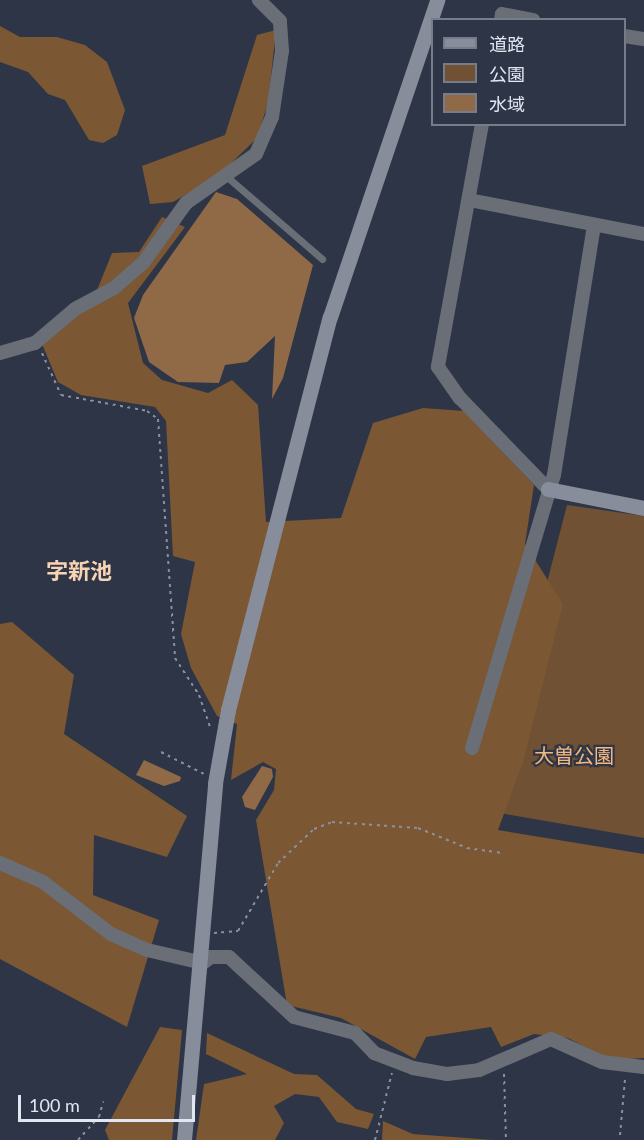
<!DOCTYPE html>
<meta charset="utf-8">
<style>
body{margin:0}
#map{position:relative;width:644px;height:1140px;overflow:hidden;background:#2e3546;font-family:Lato,"Noto Sans JP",sans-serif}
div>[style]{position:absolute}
.green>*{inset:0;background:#705134}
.forest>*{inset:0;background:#7b5734}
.water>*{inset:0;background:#906a47}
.path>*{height:2px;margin-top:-1px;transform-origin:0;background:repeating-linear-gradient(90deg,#8a909e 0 3px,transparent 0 7.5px)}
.lane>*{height:7px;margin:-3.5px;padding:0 3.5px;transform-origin:3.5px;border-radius:3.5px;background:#6a6e76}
.street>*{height:14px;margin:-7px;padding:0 7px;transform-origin:7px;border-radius:7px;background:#6a6e76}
.secondary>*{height:15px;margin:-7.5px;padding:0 7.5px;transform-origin:7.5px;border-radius:7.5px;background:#878d9b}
span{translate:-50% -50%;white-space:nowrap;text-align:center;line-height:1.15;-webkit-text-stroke:4.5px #2e3546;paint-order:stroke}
.park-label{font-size:20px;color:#f3b880}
.quarter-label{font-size:22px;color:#f8d3b2;font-weight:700}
.legend{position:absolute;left:431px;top:18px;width:195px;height:108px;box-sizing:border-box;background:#2e3546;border:2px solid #767c8a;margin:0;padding:8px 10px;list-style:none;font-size:18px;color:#e1e6f1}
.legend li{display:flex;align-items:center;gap:12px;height:30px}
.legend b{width:30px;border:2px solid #767c8a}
.scale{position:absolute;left:18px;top:1095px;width:177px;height:27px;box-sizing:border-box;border:3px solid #e1e6f1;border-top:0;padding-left:8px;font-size:18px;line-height:21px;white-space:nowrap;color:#e1e6f1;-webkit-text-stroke:4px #2e3546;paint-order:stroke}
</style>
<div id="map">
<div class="green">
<i style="clip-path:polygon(567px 505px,644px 516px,644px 838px,488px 811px)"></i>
</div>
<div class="forest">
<i style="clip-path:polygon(0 26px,20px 37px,57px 37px,85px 45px,107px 62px,125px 110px,117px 135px,103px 143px,89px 140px,65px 100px,48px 94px,28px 72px,0 62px)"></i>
<i style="clip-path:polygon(276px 30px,268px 103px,257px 138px,218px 176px,173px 202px,150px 204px,142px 166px,225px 135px,257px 35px)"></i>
<i style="clip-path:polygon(162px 217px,185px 227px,128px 303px,143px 363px,162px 380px,208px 393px,232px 380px,258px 405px,266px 522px,341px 518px,373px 423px,423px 408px,464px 411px,534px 485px,525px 544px,563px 604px,523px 762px,498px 830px,644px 854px,644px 1058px,610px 1060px,568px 1038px,534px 1034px,501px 1047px,491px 1027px,426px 1037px,415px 1059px,341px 1018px,287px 1005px,256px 820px,274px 790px,276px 769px,263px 762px,231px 780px,237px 724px,217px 716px,191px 668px,181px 634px,195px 562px,173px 556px,166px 421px,155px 407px,81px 395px,58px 382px,42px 344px,91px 305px,112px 253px,139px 252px)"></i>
<i style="clip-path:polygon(12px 622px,74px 675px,64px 734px,187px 816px,167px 857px,94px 835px,93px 895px,159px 920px,127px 1027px,0 959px,0 624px)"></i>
<i style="clip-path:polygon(160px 1027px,182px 1030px,172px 1140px,109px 1140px,105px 1130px)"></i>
<i style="clip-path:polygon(207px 1033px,294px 1074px,317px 1075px,356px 1109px,374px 1114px,368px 1129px,337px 1122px,319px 1097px,295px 1094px,274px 1106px,284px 1123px,275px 1140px,196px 1140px,204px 1084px,247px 1074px,206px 1054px)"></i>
<i style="clip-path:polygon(383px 1121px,413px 1134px,493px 1140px,382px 1140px)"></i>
</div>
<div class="water">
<i style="clip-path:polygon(216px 192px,237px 199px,313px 265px,283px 378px,272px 399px,275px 336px,247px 362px,225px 365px,219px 383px,178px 382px,149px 362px,134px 318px,143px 295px)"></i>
<i style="clip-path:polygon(144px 760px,181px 777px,180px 781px,164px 786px,136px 775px)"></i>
<i style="clip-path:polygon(262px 766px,272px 769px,273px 777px,255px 810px,245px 807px,242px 797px)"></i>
</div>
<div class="path">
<i style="left:42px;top:353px;width:46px;rotate:65.7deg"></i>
<i style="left:61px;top:395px;width:87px;rotate:10.5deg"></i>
<i style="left:147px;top:411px;width:14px;rotate:36deg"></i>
<i style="left:158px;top:419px;width:240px;rotate:85.9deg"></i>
<i style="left:175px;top:658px;width:44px;rotate:57deg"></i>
<i style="left:199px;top:695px;width:36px;rotate:71deg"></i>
<i style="left:161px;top:752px;width:48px;rotate:27.1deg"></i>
<i style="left:214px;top:933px;width:24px;rotate:-5deg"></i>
<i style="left:238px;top:931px;width:79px;rotate:-59.5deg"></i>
<i style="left:278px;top:863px;width:50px;rotate:-43.4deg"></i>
<i style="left:314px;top:829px;width:19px;rotate:-21deg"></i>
<i style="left:332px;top:822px;width:86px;rotate:4deg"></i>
<i style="left:418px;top:828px;width:53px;rotate:22.2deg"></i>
<i style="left:467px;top:848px;width:34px;rotate:8deg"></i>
<i style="left:504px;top:1074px;width:66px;rotate:88.3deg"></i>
<i style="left:620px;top:1135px;width:56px;rotate:-84.9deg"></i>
<i style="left:78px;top:1140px;width:31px;rotate:-48deg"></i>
<i style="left:99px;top:1117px;width:16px;rotate:-75deg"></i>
<i style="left:375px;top:1140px;width:69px;rotate:-75.8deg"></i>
</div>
<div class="lane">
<i style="left:226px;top:176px;width:127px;rotate:40.8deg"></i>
</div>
<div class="street">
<i style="left:501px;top:20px;width:6px;rotate:-81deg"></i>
<i style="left:502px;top:14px;width:32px;rotate:11deg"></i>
<i style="left:624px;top:36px;width:20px;rotate:9deg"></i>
<i style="left:482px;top:124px;width:247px;rotate:100.3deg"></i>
<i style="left:438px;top:367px;width:38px;rotate:55deg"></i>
<i style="left:460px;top:398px;width:127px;rotate:46deg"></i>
<i style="left:469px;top:200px;width:178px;rotate:11deg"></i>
<i style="left:0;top:353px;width:36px;rotate:-16deg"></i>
<i style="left:35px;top:343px;width:52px;rotate:-40.4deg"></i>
<i style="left:75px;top:309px;width:44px;rotate:-28.3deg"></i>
<i style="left:114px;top:288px;width:38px;rotate:-41deg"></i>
<i style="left:143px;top:263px;width:74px;rotate:-54.4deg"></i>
<i style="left:186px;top:203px;width:85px;rotate:-35deg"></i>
<i style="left:256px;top:154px;width:40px;rotate:-66.6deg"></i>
<i style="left:272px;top:117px;width:67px;rotate:-81.4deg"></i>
<i style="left:282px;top:51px;width:30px;rotate:-94deg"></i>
<i style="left:280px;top:21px;width:30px;rotate:-135deg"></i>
<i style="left:472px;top:748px;width:285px;rotate:-73.3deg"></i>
<i style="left:554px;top:475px;width:253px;rotate:-80.9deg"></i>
<i style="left:0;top:863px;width:47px;rotate:23.8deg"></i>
<i style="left:43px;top:882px;width:86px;rotate:37.4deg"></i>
<i style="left:111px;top:934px;width:39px;rotate:24deg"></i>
<i style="left:147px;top:950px;width:57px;rotate:13.1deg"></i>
<i style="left:203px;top:963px;width:10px;rotate:-37deg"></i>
<i style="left:211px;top:957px;width:18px"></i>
<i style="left:229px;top:957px;width:88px;rotate:42.7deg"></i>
<i style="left:294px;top:1017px;width:63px;rotate:14.7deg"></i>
<i style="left:355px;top:1033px;width:28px;rotate:46deg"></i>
<i style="left:374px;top:1053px;width:42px;rotate:21deg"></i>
<i style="left:413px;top:1068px;width:35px;rotate:10deg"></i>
<i style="left:447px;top:1074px;width:32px;rotate:-7deg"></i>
<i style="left:479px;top:1070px;width:78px;rotate:-23.3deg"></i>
<i style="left:551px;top:1039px;width:56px;rotate:24.3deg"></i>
<i style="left:602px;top:1062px;width:42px;rotate:6.8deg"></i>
</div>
<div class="secondary">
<i style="left:548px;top:489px;width:98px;rotate:11.2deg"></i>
<i style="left:184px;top:1140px;width:358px;rotate:-85deg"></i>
<i style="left:215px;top:783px;width:74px;rotate:-79.9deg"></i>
<i style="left:228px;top:710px;width:406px;rotate:-75.5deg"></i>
<i style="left:330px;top:317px;width:335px;rotate:-71.3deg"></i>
</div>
<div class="park-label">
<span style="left:574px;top:755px">大曽公園</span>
</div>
<div class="quarter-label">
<span style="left:79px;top:571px">字新池</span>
</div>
<ul class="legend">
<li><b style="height:8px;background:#878d9b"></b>道路</li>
<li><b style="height:16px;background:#705134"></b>公園</li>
<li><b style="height:16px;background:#906a47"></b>水域</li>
</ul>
<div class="scale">100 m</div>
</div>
